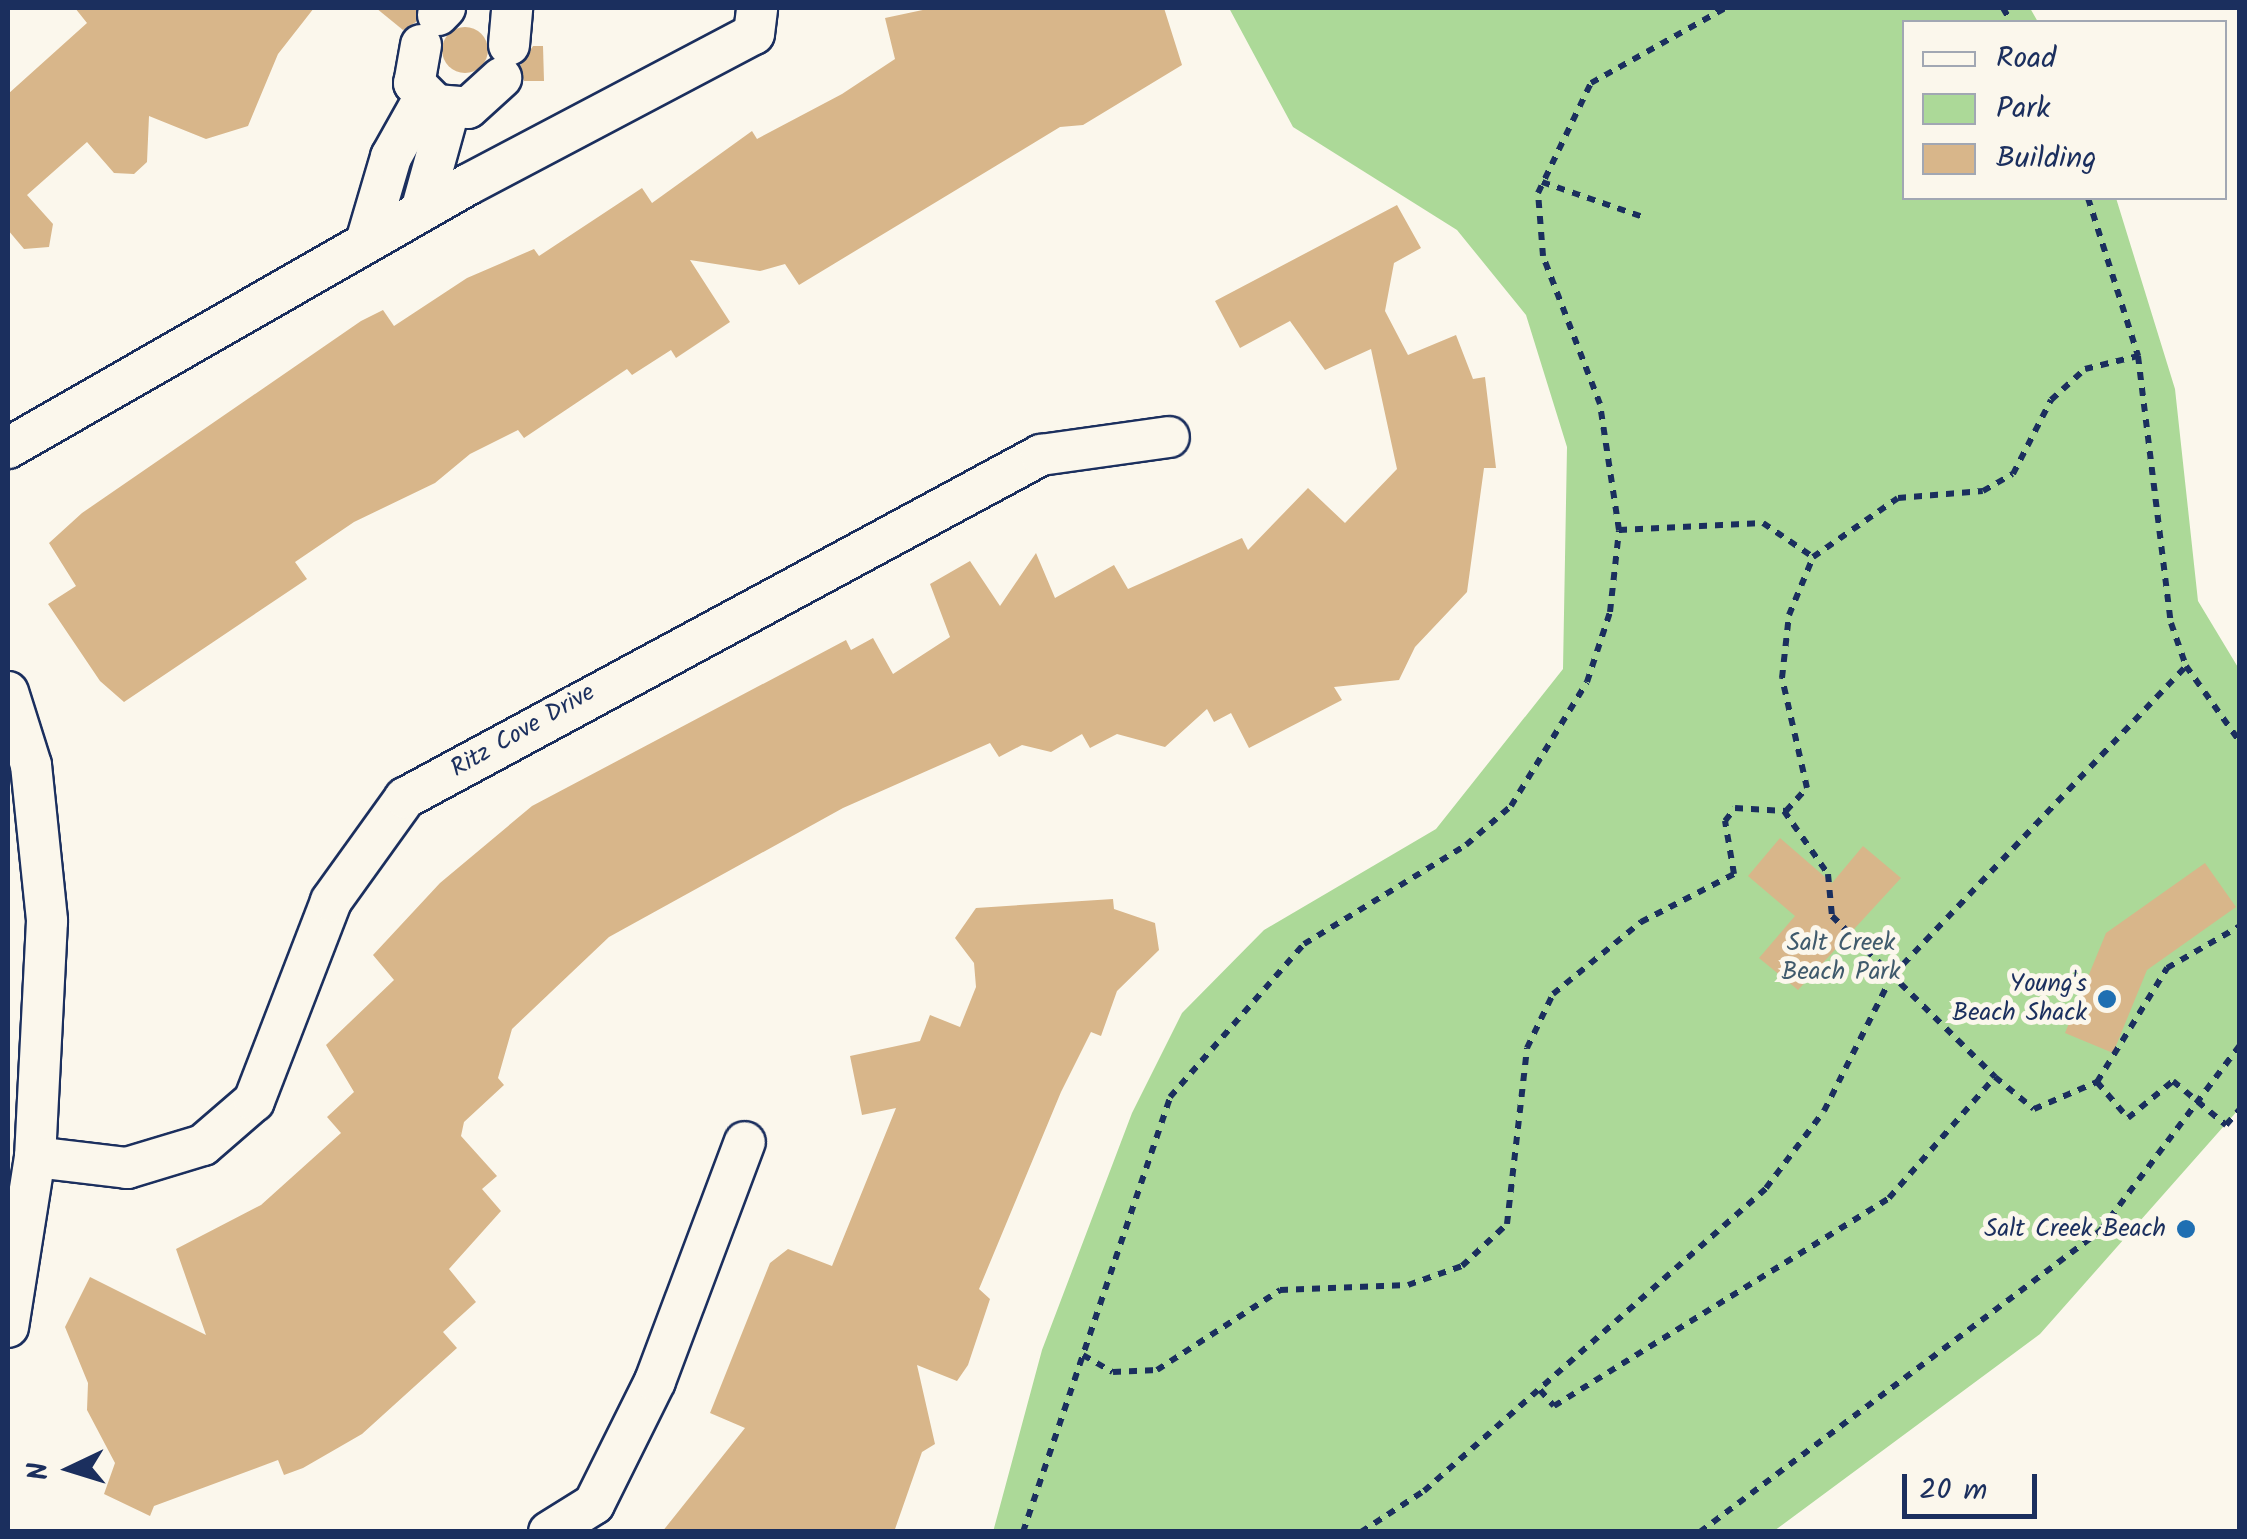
<!DOCTYPE html>
<style>
body{margin:0}
#map{position:relative;width:2247px;height:1539px;overflow:hidden;background:#fbf7ec;font-family:Kalam,sans-serif}
div>[style]{position:absolute}
.green>*{inset:0;background:#acd998}
.building>*{inset:0;background:#d8b68a}
.round{border-radius:50%}
.path>*{height:6px;margin-top:-3px;transform-origin:0;background:repeating-linear-gradient(90deg,#1b2f5e 0 8px,transparent 0 16px)}
.roads{filter:drop-shadow(2px 0 #1b2f5e) drop-shadow(-2px 0 #1b2f5e) drop-shadow(0 2px #1b2f5e) drop-shadow(0 -2px #1b2f5e)}
.street>*{height:40px;margin:-20px;padding:0 20px;transform-origin:20px;border-radius:20px;background:#fbf7ec}
.dots>*{width:28px;height:28px;translate:-50% -50%;box-sizing:border-box;border:5px solid #fbf7ec;border-radius:50%}
span{translate:-50% -50%;white-space:nowrap;text-align:center;line-height:1.15;-webkit-text-stroke:10px #fbf7ec;paint-order:stroke}
.street-label{font-size:25px;color:#1b2f5e}
.park-label{font-size:25px;color:#3f5a6c}
.poi-label{font-size:25px;color:#1b2f5e}
.right{translate:-100% -50%;text-align:right}
.frame{position:absolute;inset:0;border:10px solid #1b2f5e;pointer-events:none}
.legend{position:absolute;left:1902px;top:20px;width:325px;height:180px;box-sizing:border-box;background:#fbf7ec;border:2px solid #a1a7b3;margin:0;padding:12px 18px;list-style:none;font-size:30px;color:#1b2f5e}
.legend li{display:flex;align-items:center;gap:20px;height:50px}
.legend b{width:50px;border:2px solid #a1a7b3}
.north{position:absolute;left:20px;top:1419px;width:100px;height:100px;-webkit-text-stroke:8px #fbf7ec;paint-order:stroke;rotate:266deg;font-size:28px;font-weight:700;line-height:40px;text-align:center;color:#1b2f5e}
.north::after{content:'';display:block;margin:auto;width:35px;height:45px;background:#1b2f5e;clip-path:polygon(50% 0,100% 100%,50% 72%,0 100%)}
.scale{position:absolute;left:1902px;top:1474px;width:135px;height:45px;box-sizing:border-box;border:5px solid #1b2f5e;border-top:0;padding-left:12px;font-size:30px;line-height:35px;white-space:nowrap;color:#1b2f5e;-webkit-text-stroke:8px #fbf7ec;paint-order:stroke}
</style>
<div id="map">
<div class="green">
<i style="clip-path:polygon(1229px 8px,2030px 8px,2038px 22px,1904px 22px,1904px 198px,2116px 198px,2175px 389px,2198px 601px,2239px 669px,2239px 1109px,2040px 1334px,1774px 1531px,993px 1532px,1042px 1350px,1132px 1113px,1182px 1013px,1264px 930px,1436px 829px,1563px 669px,1567px 447px,1526px 315px,1457px 230px,1293px 127px)"></i>
</div>
<div class="building">
<i style="clip-path:polygon(75px 8px,314px 8px,278px 54px,248px 126px,206px 139px,149px 116px,147px 162px,134px 174px,114px 173px,87px 142px,27px 195px,53px 224px,49px 247px,24px 249px,8px 230px,8px 94px,87px 23px)"></i>
<i style="clip-path:polygon(376px 8px,416px 8px,416px 22px,403px 30px)"></i>
<i style="clip-path:polygon(932px 8px,1164px 8px,1182px 65px,1083px 125px,1060px 127px,799px 285px,785px 264px,760px 271px,690px 260px,730px 322px,676px 358px,671px 350px,632px 375px,627px 369px,524px 438px,518px 430px,470px 454px,435px 483px,354px 522px,295px 562px,307px 579px,124px 702px,100px 681px,48px 604px,76px 586px,49px 543px,82px 513px,361px 321px,383px 310px,394px 326px,467px 278px,534px 249px,539px 256px,642px 188px,652px 203px,752px 131px,757px 139px,842px 94px,895px 59px,885px 18px)"></i>
<i class="round" style="left:442px;top:27px;width:46px;height:46px"></i>
<i style="clip-path:polygon(533px 46px,543px 46px,544px 81px,524px 81px,520px 66px)"></i>
<i style="clip-path:polygon(1397px 205px,1421px 248px,1394px 263px,1385px 311px,1408px 355px,1456px 335px,1473px 379px,1485px 377px,1496px 468px,1484px 468px,1467px 592px,1415px 647px,1399px 680px,1334px 687px,1342px 700px,1249px 748px,1231px 713px,1214px 722px,1207px 709px,1165px 747px,1117px 734px,1090px 748px,1082px 734px,1051px 752px,1022px 745px,999px 757px,990px 743px,843px 808px,609px 937px,512px 1029px,498px 1078px,504px 1085px,464px 1122px,461px 1136px,497px 1176px,482px 1189px,501px 1211px,449px 1269px,476px 1302px,443px 1332px,457px 1348px,362px 1434px,303px 1468px,284px 1475px,278px 1460px,154px 1506px,150px 1516px,104px 1494px,115px 1463px,87px 1410px,88px 1383px,65px 1327px,90px 1277px,206px 1335px,176px 1249px,261px 1205px,341px 1133px,327px 1117px,354px 1092px,326px 1045px,394px 980px,373px 955px,440px 883px,532px 806px,846px 640px,851px 650px,873px 638px,893px 674px,950px 637px,930px 584px,970px 561px,1000px 606px,1036px 553px,1055px 598px,1114px 565px,1128px 589px,1242px 538px,1248px 550px,1308px 488px,1345px 523px,1397px 469px,1371px 349px,1325px 370px,1290px 321px,1240px 348px,1215px 301px)"></i>
<i style="clip-path:polygon(1780px 838px,1832px 883px,1863px 846px,1901px 878px,1798px 990px,1759px 958px,1795px 916px,1748px 876px)"></i>
<i style="clip-path:polygon(2205px 863px,2236px 907px,2147px 970px,2113px 1053px,2065px 1033px,2106px 933px)"></i>
<i style="clip-path:polygon(1113px 899px,1114px 909px,1155px 923px,1159px 950px,1117px 991px,1101px 1036px,1091px 1032px,1061px 1092px,979px 1289px,990px 1299px,968px 1365px,957px 1381px,917px 1365px,935px 1444px,922px 1452px,894px 1532px,662px 1532px,745px 1428px,710px 1413px,770px 1263px,788px 1249px,832px 1266px,896px 1108px,862px 1115px,850px 1056px,920px 1041px,930px 1015px,960px 1027px,976px 987px,974px 963px,955px 938px,976px 908px)"></i>
</div>
<div class="path">
<i style="left:2003px;top:8px;width:16px;rotate:60deg"></i>
<i style="left:1542px;top:182px;width:110px;rotate:19.1deg"></i>
<i style="left:2088px;top:198px;width:166px;rotate:72.4deg"></i>
<i style="left:2138px;top:356px;width:269px;rotate:83deg"></i>
<i style="left:2171px;top:623px;width:46px;rotate:70.8deg"></i>
<i style="left:2186px;top:666px;width:93px;rotate:54.6deg"></i>
<i style="left:1619px;top:530px;width:144px;rotate:-2.8deg"></i>
<i style="left:1763px;top:523px;width:60px;rotate:34.2deg"></i>
<i style="left:1784px;top:811px;width:77px;rotate:55.1deg"></i>
<i style="left:1828px;top:874px;width:42px;rotate:84.6deg"></i>
<i style="left:1832px;top:916px;width:229px;rotate:44.6deg"></i>
<i style="left:2097px;top:1082px;width:48px;rotate:49.3deg"></i>
<i style="left:2128px;top:1118px;width:58px;rotate:-39.4deg"></i>
<i style="left:2173px;top:1081px;width:69px;rotate:39.7deg"></i>
<i style="left:2226px;top:1125px;width:21px;rotate:-49deg"></i>
<i style="left:1083px;top:1355px;width:34px;rotate:30deg"></i>
<i style="left:1113px;top:1372px;width:44px;rotate:-2.6deg"></i>
<i style="left:1157px;top:1370px;width:147px;rotate:-33deg"></i>
<i style="left:1280px;top:1290px;width:128px;rotate:-2.2deg"></i>
<i style="left:1408px;top:1285px;width:57px;rotate:-19.4deg"></i>
<i style="left:1462px;top:1266px;width:62px;rotate:-43deg"></i>
<i style="left:1507px;top:1224px;width:177px;rotate:-83.5deg"></i>
<i style="left:1527px;top:1048px;width:60px;rotate:-64.3deg"></i>
<i style="left:1553px;top:994px;width:114px;rotate:-39.3deg"></i>
<i style="left:1641px;top:922px;width:105px;rotate:-27.3deg"></i>
<i style="left:1734px;top:874px;width:54px;rotate:-99.6deg"></i>
<i style="left:1725px;top:821px;width:16px;rotate:-52deg"></i>
<i style="left:1735px;top:808px;width:51px;rotate:3.4deg"></i>
<i style="left:1786px;top:811px;width:31px;rotate:-48deg"></i>
<i style="left:1807px;top:788px;width:113px;rotate:-102.8deg"></i>
<i style="left:1782px;top:678px;width:63px;rotate:-83.7deg"></i>
<i style="left:1789px;top:615px;width:63px;rotate:-67.5deg"></i>
<i style="left:1813px;top:557px;width:103px;rotate:-34.8deg"></i>
<i style="left:1898px;top:498px;width:85px;rotate:-4.7deg"></i>
<i style="left:1983px;top:491px;width:34px;rotate:-30deg"></i>
<i style="left:2013px;top:474px;width:83px;rotate:-62.8deg"></i>
<i style="left:2051px;top:400px;width:46px;rotate:-42.4deg"></i>
<i style="left:2085px;top:369px;width:55px;rotate:-13.8deg"></i>
<i style="left:1540px;top:1390px;width:21px;rotate:49deg"></i>
<i style="left:1554px;top:1406px;width:394px;rotate:-31.8deg"></i>
<i style="left:1889px;top:1198px;width:161px;rotate:-48.8deg"></i>
<i style="left:1995px;top:1077px;width:50px;rotate:39.4deg"></i>
<i style="left:2034px;top:1109px;width:69px;rotate:-23.2deg"></i>
<i style="left:2097px;top:1082px;width:134px;rotate:-58.4deg"></i>
<i style="left:2167px;top:968px;width:84px;rotate:-29.9deg"></i>
<i style="left:1023px;top:1532px;width:459px;rotate:-71.3deg"></i>
<i style="left:1170px;top:1097px;width:203px;rotate:-48.8deg"></i>
<i style="left:1304px;top:944px;width:190px;rotate:-31.4deg"></i>
<i style="left:1466px;top:845px;width:60px;rotate:-40.9deg"></i>
<i style="left:1511px;top:806px;width:145px;rotate:-58.5deg"></i>
<i style="left:1587px;top:682px;width:74px;rotate:-71.8deg"></i>
<i style="left:1610px;top:612px;width:82px;rotate:-83.7deg"></i>
<i style="left:1619px;top:530px;width:127px;rotate:-98.6deg"></i>
<i style="left:1600px;top:404px;width:159px;rotate:-111.1deg"></i>
<i style="left:1543px;top:256px;width:63px;rotate:-94.5deg"></i>
<i style="left:1538px;top:193px;width:122px;rotate:-64.3deg"></i>
<i style="left:1591px;top:83px;width:154px;rotate:-29.2deg"></i>
<i style="left:1361px;top:1532px;width:75px;rotate:-33.1deg"></i>
<i style="left:1424px;top:1491px;width:457px;rotate:-41.5deg"></i>
<i style="left:1766px;top:1188px;width:96px;rotate:-53deg"></i>
<i style="left:1824px;top:1111px;width:151px;rotate:-63.3deg"></i>
<i style="left:1892px;top:976px;width:427px;rotate:-46.5deg"></i>
<i style="left:1700px;top:1532px;width:501px;rotate:-36.96deg"></i>
<i style="left:2100px;top:1231px;width:233px;rotate:-53deg"></i>
</div>
<div class="roads">
<div class="street">
<i style="left:438px;top:15px;width:10px;rotate:-45deg"></i>
<i style="left:421px;top:45px;width:39px;rotate:100deg"></i>
<i style="left:414px;top:83px;width:31px;rotate:45deg"></i>
<i style="left:436px;top:105px;width:32px;rotate:5deg"></i>
<i style="left:468px;top:108px;width:45px;rotate:-42.3deg"></i>
<i style="left:509px;top:45px;width:37px;rotate:-85deg"></i>
<i style="left:421px;top:211px;width:105px;rotate:-74.5deg"></i>
<i style="left:366px;top:242px;width:89px;rotate:-73.6deg"></i>
<i style="left:391px;top:157px;width:68px;rotate:-60.8deg"></i>
<i style="left:8px;top:448px;width:531px;rotate:-29.8deg"></i>
<i style="left:469px;top:184px;width:322px;rotate:-27.8deg"></i>
<i style="left:754px;top:34px;width:26px;rotate:-83deg"></i>
<i style="left:8px;top:692px;width:77px;rotate:72.5deg"></i>
<i style="left:31px;top:765px;width:157px;rotate:84.1deg"></i>
<i style="left:47px;top:921px;width:236px;rotate:92.9deg"></i>
<i style="left:35px;top:1157px;width:172px;rotate:99deg"></i>
<i style="left:35px;top:1157px;width:93px;rotate:6.8deg"></i>
<i style="left:127px;top:1168px;width:79px;rotate:-16.8deg"></i>
<i style="left:203px;top:1145px;width:67px;rotate:-40.8deg"></i>
<i style="left:254px;top:1101px;width:214px;rotate:-68.9deg"></i>
<i style="left:331px;top:901px;width:127px;rotate:-54.3deg"></i>
<i style="left:405px;top:798px;width:723px;rotate:-28.34deg"></i>
<i style="left:1041px;top:455px;width:129px;rotate:-8deg"></i>
<i style="left:549px;top:1532px;width:53px;rotate:-31.9deg"></i>
<i style="left:594px;top:1504px;width:137px;rotate:-63.6deg"></i>
<i style="left:655px;top:1381px;width:255px;rotate:-69.4deg"></i>
</div>
</div>
<div class="dots">
<i style="left:2107px;top:999px;background:#1f6fb2"></i>
<i style="left:2186px;top:1229px;background:#1f6fb2"></i>
</div>
<div class="street-label">
<span style="left:523px;top:731px;rotate:-30deg">Ritz Cove Drive</span>
</div>
<div class="park-label">
<span style="left:1841px;top:958px">Salt Creek<br>Beach Park</span>
</div>
<div class="poi-label">
<span class="right" style="left:2087px;top:999px">Young's<br>Beach Shack</span>
<span class="right" style="left:2166px;top:1229px">Salt Creek Beach</span>
</div>
<div class="frame"></div>
<ul class="legend">
<li><b style="height:12px;background:#fbf7ec"></b>Road</li>
<li><b style="height:28px;background:#acd998"></b>Park</li>
<li><b style="height:28px;background:#d8b68a"></b>Building</li>
</ul>
<div class="north">N</div>
<div class="scale">20 m</div>
</div>
